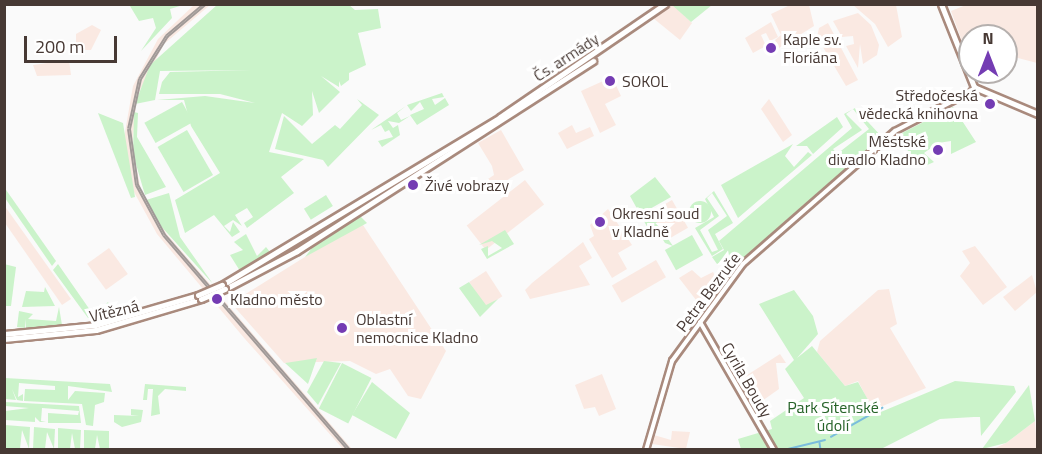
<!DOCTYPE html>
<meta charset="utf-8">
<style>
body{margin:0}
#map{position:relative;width:1042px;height:454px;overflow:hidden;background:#fafafa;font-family:"Titillium Web",sans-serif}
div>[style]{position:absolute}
.built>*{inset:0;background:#fae9e2;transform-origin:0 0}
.green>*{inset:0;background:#cbf3ca;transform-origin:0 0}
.round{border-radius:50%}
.stream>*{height:1.5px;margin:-0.75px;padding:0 0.75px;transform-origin:0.75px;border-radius:0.75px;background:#7bbddd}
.roads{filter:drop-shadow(2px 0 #a98a7d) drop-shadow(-2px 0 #a98a7d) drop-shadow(0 2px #a98a7d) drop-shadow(0 -2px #a98a7d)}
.minor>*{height:4px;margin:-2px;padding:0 2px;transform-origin:2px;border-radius:2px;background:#fff}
.major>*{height:5px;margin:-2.5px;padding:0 2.5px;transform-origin:2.5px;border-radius:2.5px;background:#fff}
.rail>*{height:4px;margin-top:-2px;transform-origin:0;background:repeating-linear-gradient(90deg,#fff 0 4.5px,#a19a98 0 9px);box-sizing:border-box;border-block:2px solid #a19a98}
.bridges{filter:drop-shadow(2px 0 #a98a7d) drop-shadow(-2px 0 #a98a7d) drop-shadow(0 2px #a98a7d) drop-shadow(0 -2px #a98a7d)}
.major-bridge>*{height:5px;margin:-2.5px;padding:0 2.5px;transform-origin:2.5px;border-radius:2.5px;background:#fff}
.dots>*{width:16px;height:16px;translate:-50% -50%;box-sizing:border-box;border:3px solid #fff;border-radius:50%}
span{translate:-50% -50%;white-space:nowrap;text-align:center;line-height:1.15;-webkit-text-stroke:6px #fff;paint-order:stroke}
.poi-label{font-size:16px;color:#473934}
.left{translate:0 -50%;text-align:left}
.right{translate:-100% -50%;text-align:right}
.street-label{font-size:16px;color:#473934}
.park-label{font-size:16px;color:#266328}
.frame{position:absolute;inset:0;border:6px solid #473934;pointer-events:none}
.north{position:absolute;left:958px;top:24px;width:60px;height:60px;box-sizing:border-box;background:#fff;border:2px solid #b5b0ae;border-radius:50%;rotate:0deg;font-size:16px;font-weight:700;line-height:24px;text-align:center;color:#473934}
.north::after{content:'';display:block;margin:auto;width:21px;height:27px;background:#743cb3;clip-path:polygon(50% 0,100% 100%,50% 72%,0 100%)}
.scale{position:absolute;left:24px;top:36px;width:93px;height:27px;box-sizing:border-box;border:3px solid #473934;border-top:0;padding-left:8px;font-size:18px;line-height:21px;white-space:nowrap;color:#473934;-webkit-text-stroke:4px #fff;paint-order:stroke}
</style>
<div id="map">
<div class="built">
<i style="clip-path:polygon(194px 5px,210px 5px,164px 44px,137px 96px,132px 146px,141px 190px,166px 233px,352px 449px,343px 449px,245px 339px,157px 234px,134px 192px,124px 138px,133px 86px,158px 39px)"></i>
<i style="clip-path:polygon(673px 5px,692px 23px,680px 40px,653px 18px)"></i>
<i style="clip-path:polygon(790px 5px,809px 5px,814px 26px,779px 48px,775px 40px,781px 35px,771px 14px)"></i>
<i style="clip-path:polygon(853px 5px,896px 5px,902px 37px,888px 47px,875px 24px)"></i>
<i style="clip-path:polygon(966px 5px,1037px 5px,1037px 63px,1006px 55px,1006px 36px,970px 36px,970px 46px,963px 44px,951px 11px)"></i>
<i style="clip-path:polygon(858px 13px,871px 25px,879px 45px,877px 55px,863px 64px,860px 44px,858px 68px,846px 46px,854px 44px,853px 36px,842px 37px,833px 21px)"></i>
<i style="clip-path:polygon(771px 22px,778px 37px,770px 41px,766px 33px,761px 35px,766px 46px,753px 53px,745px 38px)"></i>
<i style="clip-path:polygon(828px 23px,858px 80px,846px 86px,817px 37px,819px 28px)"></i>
<i style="clip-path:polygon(92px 25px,101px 30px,91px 50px,76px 50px,76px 34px)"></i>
<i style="clip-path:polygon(69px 60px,71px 75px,37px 76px,33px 65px)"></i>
<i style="clip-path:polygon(612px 77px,621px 96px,605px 104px,616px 125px,600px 133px,581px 91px)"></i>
<i style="clip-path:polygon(769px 99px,792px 135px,783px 142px,761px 109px)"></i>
<i style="clip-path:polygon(572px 125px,576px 133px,590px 127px,594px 136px,567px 149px,558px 133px)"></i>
<i style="clip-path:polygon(501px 130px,524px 170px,494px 188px,488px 179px,494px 175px,492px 166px,478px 143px)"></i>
<i style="left:525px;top:180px;width:31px;height:74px;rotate:52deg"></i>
<i style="left:672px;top:200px;width:32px;height:25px;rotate:60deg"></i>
<i style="clip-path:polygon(4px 205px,71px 299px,62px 305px,5px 223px)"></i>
<i style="clip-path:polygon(608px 209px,632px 245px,618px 253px,627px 269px,612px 278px,589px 239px,594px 236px,590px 225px)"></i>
<i style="clip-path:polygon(361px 222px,446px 351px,421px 399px,408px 396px,390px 369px,376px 374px,350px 361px,284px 363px,231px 303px)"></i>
<i style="clip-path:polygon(583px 242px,592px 258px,579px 266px,590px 285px,530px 299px,525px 290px,532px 283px)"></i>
<i style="clip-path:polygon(975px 246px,1007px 287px,983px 305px,960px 276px,970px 263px,962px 251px)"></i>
<i style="left:109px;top:248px;width:32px;height:27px;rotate:54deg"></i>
<i style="left:656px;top:260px;width:20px;height:51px;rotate:60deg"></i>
<i style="clip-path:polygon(692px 270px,701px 278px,713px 272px,721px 286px,703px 309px,679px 278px)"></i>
<i style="left:486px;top:271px;width:30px;height:20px;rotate:57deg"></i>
<i style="clip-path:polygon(1032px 275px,1037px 292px,1015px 311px,1003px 297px)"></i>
<i style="clip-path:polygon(889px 289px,897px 324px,890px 328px,926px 388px,873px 410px,858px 381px,845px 386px,817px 352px,820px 341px,878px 290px)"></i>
<i style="clip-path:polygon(780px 354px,786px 363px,776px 363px,779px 389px,759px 403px,744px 377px)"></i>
<i style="clip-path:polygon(602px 374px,616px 409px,599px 416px,595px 407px,584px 409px,575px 385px)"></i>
<i style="clip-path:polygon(1035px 421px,1037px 449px,991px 450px,1006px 443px)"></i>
<i style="clip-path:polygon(672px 431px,690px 432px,686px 449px,652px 444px,654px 435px,671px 440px)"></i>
</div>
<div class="green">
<i style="clip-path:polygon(183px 5px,170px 9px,172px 18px,141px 51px,156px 28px,153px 18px,139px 21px,130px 6px)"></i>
<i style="clip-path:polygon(349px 5px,355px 10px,378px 9px,381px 28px,358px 33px,366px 65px,349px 73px,349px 80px,341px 86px,339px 81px,339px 87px,321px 76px,340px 92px,319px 113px,312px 91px,313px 115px,302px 126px,282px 113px,269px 152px,304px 159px,281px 177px,294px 193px,247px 228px,244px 223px,253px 217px,247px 208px,235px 215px,242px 226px,233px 220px,224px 226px,230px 232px,233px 222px,240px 232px,232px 237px,214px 215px,185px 233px,175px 200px,220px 173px,191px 126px,184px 100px,157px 100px,205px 96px,255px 103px,220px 94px,159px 94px,162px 82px,170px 72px,252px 70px,160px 71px,155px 100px,135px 104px,150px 65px,217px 5px)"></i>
<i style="clip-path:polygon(672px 5px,712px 5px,691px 22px)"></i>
<i style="clip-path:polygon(442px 93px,444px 97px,432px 99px,435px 105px,445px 98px,449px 105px,417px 125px,410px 115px,424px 109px,420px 102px,411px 111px,407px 105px)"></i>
<i style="clip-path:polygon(357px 99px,379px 115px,328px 167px,323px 160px,275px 149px,284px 116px,312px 144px,335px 125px,340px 129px,362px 105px)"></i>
<i style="left:182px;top:102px;width:23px;height:43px;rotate:61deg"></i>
<i style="clip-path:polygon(406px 106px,397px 113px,401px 120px,410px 116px,399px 123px,388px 121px,393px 128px,398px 125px,400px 135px,382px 147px,378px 141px,393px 137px,389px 130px,385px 132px,381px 125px,371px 130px)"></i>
<i style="clip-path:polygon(953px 107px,976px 142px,951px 154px,951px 141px,938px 143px,924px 153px,934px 162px,925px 166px,919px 155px,913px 158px,900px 139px,902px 133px)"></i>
<i style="clip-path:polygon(evenodd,855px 108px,882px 137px,737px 266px,725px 260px,717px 264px,712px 257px,724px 250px,719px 241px,852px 128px,844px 114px,855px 108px,853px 109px,869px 129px,837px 154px,833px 149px,862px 130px,846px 114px,853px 109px)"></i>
<i style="clip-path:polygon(134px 112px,138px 113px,137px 137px,166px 187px,145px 195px,133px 154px)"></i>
<i style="clip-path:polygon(98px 113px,123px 123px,135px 197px,131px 198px)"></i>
<i style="clip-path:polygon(837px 117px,843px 127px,813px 154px,807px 146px,796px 146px)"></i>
<i style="left:187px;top:130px;width:52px;height:34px;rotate:60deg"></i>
<i style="clip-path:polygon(793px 144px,785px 156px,794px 167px,808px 152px,812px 155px,738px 218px,721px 185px)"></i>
<i style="clip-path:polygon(655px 177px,671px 197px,648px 210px,673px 246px,665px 243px,653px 224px,650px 232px,630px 196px)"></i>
<i style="clip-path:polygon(4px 187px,56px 261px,52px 266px,5px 198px)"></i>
<i style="clip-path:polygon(evenodd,714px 191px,733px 223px,715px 234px,723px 249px,712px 256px,695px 228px,714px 217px,705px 199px,714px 191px,712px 193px,727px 216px,708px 230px,718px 250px,712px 252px,700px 230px,719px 216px,707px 198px,712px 193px)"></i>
<i style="clip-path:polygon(169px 193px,180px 237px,213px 284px,159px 224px,146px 200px)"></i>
<i style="left:326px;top:195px;width:13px;height:26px;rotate:58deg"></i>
<i class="round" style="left:689px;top:201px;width:22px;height:22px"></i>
<i style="clip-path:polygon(360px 216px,367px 223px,305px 257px,315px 244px)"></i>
<i style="clip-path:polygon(505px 230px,514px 244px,487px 259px,481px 249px,488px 246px,488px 256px,502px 248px,492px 241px,479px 245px)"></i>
<i style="clip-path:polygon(246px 234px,257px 256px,266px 247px,270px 252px,240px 271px,230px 255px,243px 250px,234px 242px)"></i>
<i style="left:692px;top:235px;width:23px;height:31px;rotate:61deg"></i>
<i style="clip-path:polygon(4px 264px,16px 267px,11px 306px,5px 306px)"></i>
<i style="clip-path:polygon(58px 264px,90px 310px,96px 314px,108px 302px,114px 316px,88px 318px,53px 270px)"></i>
<i style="clip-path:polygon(469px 282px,486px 305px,498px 299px,480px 317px,459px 288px)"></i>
<i style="clip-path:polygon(45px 287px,55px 306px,22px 307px,26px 291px,44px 292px)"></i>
<i style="clip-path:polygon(794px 290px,813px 316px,818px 334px,797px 358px,812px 346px,845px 386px,858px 382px,876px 414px,955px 381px,1014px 386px,1016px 392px,981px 436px,980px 417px,974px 417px,940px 419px,881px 449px,741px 449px,738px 439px,772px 429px,770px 421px,804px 398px,785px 369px,794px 360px,759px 304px)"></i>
<i style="clip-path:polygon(59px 307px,62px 325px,26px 328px,26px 319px,25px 328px,17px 327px,19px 311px,33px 314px,28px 319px,56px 321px)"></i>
<i style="clip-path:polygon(317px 358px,308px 384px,285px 363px,305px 360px)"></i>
<i style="clip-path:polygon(324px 361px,341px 363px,318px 405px,307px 392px)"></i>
<i style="left:342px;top:363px;width:33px;height:51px;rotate:27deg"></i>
<i style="clip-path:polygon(5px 378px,110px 384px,112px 392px,68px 386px,68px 400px,75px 391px,105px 393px,104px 402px,95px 405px,93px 426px,86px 425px,82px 404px,24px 401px,25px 389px,55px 390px,55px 386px,19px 383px,18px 397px,23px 394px,23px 401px,17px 400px,12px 389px,16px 400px,5px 399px)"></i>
<i style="clip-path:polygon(372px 382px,410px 413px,396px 439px,352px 415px)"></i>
<i style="clip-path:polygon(145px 384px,186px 387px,186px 391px,165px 389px,158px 396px,160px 414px,151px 416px,153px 389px,148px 389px,147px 400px,143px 400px)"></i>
<i style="clip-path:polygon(1029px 385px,1035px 421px,1006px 443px,982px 449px)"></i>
<i style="clip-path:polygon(5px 402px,79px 406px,81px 423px,48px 423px,48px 413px,78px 415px,79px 411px,42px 408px,41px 421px,46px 422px,40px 422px,35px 417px,35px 422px,5px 420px,5px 411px,29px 408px,5px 406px)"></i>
<i style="clip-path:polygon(131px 409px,143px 410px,141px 422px,122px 427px,114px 422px,114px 415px,139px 416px,131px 415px)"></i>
<i style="clip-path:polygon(5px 425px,30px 427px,29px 449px,22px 430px,20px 449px,5px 449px)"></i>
<i style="clip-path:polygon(34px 427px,55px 429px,54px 449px,47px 432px,45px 449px,33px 449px)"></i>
<i style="clip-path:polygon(58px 428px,81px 430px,80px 449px,75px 449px,72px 433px,70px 449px,58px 449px)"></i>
<i style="clip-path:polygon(84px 430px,109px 431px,109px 449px,100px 449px,97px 435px,95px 449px,84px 449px)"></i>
</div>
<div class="stream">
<i style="left:831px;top:437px;width:59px;rotate:-29.6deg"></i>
<i style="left:820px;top:443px;width:7px;rotate:82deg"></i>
<i style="left:784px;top:450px;width:42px;rotate:-13.7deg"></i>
</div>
<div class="roads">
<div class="minor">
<i style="left:700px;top:322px;width:148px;rotate:60deg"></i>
<i style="left:646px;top:450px;width:93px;rotate:-73.7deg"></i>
<i style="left:672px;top:361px;width:120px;rotate:-53.8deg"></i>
<i style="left:743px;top:264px;width:202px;rotate:-41.2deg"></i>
<i style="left:895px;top:131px;width:91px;rotate:-27.4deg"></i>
</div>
<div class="major">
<i style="left:941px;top:4px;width:89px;rotate:68.3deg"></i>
<i style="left:974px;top:87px;width:69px;rotate:22.9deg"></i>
<i style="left:222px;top:285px;width:325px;rotate:-31.1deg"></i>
<i style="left:500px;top:117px;width:200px;rotate:-34.4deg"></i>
<i style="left:225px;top:289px;width:81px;rotate:-27.8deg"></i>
<i style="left:297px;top:251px;width:352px;rotate:-32.7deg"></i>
<i style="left:4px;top:334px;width:91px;rotate:-5.6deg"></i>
<i style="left:95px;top:325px;width:107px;rotate:-16.2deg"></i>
<i style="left:4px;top:339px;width:92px;rotate:-5.6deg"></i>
<i style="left:96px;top:330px;width:109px;rotate:-16.4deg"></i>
</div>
</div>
<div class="rail">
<i style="left:205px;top:4px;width:50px;rotate:139.9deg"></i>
<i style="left:167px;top:36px;width:51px;rotate:122.1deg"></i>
<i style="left:140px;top:79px;width:51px;rotate:102.4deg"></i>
<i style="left:129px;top:129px;width:57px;rotate:81.9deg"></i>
<i style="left:137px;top:185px;width:57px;rotate:61.6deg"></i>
<i style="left:164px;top:235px;width:284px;rotate:49.3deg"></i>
</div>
<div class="bridges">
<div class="major-bridge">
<i style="left:198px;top:295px;width:26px;rotate:-23deg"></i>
<i style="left:201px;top:299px;width:26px;rotate:-23deg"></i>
</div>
</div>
<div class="dots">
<i style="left:771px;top:48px;background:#743cb3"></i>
<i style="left:610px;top:81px;background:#743cb3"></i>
<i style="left:990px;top:104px;background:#743cb3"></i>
<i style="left:938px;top:150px;background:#743cb3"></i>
<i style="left:413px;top:185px;background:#743cb3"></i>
<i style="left:600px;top:222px;background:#743cb3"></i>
<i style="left:217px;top:299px;background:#743cb3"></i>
<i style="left:342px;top:328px;background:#743cb3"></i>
</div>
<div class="poi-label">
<span class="left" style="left:783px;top:48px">Kaple sv.<br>Floriána</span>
<span class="left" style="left:622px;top:81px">SOKOL</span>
<span class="right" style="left:978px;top:104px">Středočeská<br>vědecká knihovna</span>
<span class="right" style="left:926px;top:150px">Městské<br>divadlo Kladno</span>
<span class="left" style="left:425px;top:185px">Živé vobrazy</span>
<span class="left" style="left:612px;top:222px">Okresní soud<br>v Kladně</span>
<span class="left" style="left:230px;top:299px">Kladno město</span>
<span class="left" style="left:356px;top:328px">Oblastní<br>nemocnice Kladno</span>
</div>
<div class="street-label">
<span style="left:566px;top:57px;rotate:-33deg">Čs. armády</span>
<span style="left:708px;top:292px;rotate:-53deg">Petra Bezruče</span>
<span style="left:114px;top:311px;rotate:-13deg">Vítězná</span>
<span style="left:747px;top:380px;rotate:60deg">Cyrila Boudy</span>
</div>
<div class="park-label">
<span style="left:833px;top:416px">Park Sítenské<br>údolí</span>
</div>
<div class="frame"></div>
<div class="north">N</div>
<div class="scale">200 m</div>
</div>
